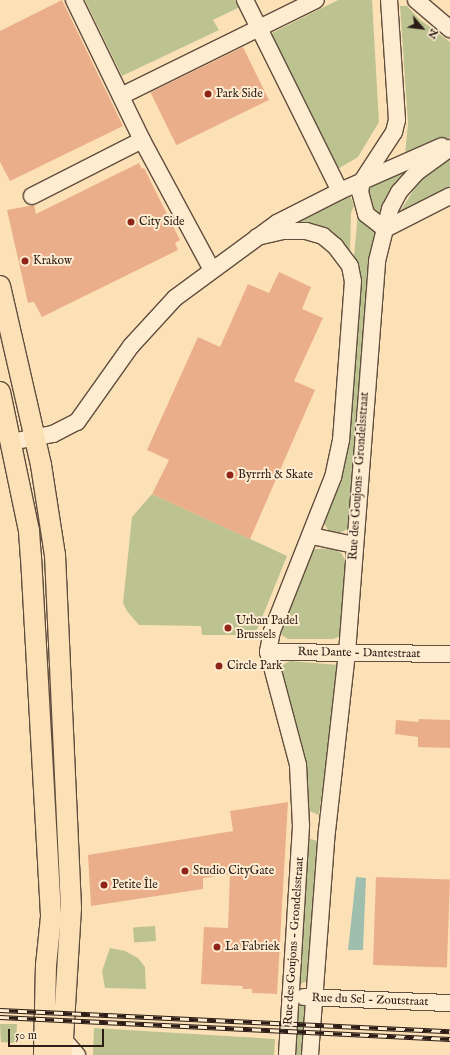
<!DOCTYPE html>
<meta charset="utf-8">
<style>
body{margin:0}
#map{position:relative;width:450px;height:1055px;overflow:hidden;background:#fde1b6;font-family:"IM FELL English",serif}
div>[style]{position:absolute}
.green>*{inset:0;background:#bcc390;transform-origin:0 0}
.water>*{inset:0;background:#9fbeae}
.building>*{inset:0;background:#ebae8b;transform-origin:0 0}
.roads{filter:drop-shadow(1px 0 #604e3f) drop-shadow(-1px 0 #604e3f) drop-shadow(0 1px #604e3f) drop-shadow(0 -1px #604e3f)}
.minor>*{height:16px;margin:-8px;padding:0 8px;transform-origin:8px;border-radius:8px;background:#feecd0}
.major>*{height:20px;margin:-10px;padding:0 10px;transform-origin:10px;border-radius:10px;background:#fde1b6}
.rail>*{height:4.5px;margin-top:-2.25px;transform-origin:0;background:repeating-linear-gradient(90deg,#feecd0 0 9px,#2c1d17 0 18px);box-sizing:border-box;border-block:1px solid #2c1d17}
.dots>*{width:11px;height:11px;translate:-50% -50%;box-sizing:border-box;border:2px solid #feecd0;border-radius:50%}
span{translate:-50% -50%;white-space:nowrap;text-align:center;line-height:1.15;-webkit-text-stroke:4px #feecd0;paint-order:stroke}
.poi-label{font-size:12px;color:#2c1d17}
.left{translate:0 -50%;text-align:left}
.street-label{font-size:12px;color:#2c1d17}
.north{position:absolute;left:402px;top:8px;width:40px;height:40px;-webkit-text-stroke:3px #feecd0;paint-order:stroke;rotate:118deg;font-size:11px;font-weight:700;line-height:16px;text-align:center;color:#2c1d17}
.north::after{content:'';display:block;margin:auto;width:14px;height:18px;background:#2c1d17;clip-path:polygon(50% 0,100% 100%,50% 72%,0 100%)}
.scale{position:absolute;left:8px;top:1029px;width:96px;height:18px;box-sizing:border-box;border:2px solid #2c1d17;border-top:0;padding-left:5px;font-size:12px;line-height:14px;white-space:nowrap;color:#2c1d17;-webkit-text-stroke:3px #feecd0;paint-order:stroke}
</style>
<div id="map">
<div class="green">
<i style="clip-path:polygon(85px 0,242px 0,244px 5px,213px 20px,219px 30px,122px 76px)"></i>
<i style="clip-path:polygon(338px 0,372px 0,379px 122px,358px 157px,336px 170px,270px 34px)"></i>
<i style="clip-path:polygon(400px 6px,407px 6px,419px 19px,450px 42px,450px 137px,433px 147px,405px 155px,408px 123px)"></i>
<i style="clip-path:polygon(450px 153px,450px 192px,399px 213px,424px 174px)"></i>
<i style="clip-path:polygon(413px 168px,396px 185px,381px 216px,374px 214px,367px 193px,369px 185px)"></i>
<i style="clip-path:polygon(349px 193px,354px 206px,351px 213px,350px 253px,332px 231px,317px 225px,293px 224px)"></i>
<i style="clip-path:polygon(358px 211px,369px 227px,377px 230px,349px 528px,337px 535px,330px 533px,322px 520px,334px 486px)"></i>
<i style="clip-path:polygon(152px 494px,287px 556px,255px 635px,202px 635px,201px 626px,139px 625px,127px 611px,123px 603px,132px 517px)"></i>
<i style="clip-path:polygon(334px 548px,342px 554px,348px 566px,342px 636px,333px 639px,288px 639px,280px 634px,280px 625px,304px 563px,315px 549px)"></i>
<i style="clip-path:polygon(290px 661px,339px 665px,319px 815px,307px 810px,280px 666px)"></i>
<i style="clip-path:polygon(307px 838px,321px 842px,310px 980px,300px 984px,296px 982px)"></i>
<i style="left:155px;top:926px;width:15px;height:22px;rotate:86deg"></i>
<i style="clip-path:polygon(110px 948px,125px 951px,138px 958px,145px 967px,146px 989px,105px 988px,102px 971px)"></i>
<i style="clip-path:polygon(298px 1001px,306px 1005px,304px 1055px,292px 1055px)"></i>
<i style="clip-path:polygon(0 1024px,17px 1024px,16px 1043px,1px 1042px)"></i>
<i style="clip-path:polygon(94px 1028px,275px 1039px,274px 1055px,93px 1055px)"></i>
</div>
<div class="water">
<i style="clip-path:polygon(356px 877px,366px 878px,363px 950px,348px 950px)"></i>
</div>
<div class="building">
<i style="clip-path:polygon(62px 0,123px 126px,10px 181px,0 162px,0 31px)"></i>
<i style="left:243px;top:47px;width:59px;height:103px;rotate:64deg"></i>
<i style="clip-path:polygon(139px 163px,142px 169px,144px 168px,180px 240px,175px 243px,178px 250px,42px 317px,34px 302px,28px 303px,7px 210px,34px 205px,36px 214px)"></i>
<i style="clip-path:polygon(279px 272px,311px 287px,302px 309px,323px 318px,294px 381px,315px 390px,250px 539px,152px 494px,169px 460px,147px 450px,198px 337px,220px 347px,248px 284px,269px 293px)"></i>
<i style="clip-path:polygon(419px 719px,450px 720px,450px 748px,418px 747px,418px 737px,395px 734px,396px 720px,418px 722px)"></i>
<i style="clip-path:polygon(288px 802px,277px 994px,252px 993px,252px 989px,242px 989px,243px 986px,201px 984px,204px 927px,228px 928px,230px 874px,203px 878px,203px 889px,91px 906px,88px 855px,233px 831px,230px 811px)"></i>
<i style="left:376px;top:877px;width:74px;height:88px;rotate:2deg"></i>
</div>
<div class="roads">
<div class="minor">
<i style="left:74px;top:0;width:156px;rotate:64.1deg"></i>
<i style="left:142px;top:140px;width:145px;rotate:61.7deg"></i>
<i style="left:245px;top:0;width:213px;rotate:63.6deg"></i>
<i style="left:416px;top:0;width:45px;rotate:40.5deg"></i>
<i style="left:121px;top:96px;width:217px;rotate:-26.2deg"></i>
<i style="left:32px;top:196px;width:123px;rotate:-27deg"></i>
<i style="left:385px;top:229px;width:24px;rotate:-142deg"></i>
<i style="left:366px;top:214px;width:23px;rotate:-105deg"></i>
<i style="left:360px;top:192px;width:11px;rotate:-80deg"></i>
<i style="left:362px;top:181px;width:59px;rotate:-56.9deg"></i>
<i style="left:394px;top:132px;width:12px;rotate:-76deg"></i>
<i style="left:397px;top:120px;width:120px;rotate:-93.8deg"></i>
<i style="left:385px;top:229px;width:73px;rotate:-26.9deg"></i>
<i style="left:257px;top:237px;width:28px;rotate:-13deg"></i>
<i style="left:284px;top:231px;width:22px"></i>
<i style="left:306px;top:231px;width:18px;rotate:16deg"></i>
<i style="left:323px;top:236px;width:16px;rotate:40deg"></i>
<i style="left:335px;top:246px;width:25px;rotate:53deg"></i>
<i style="left:350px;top:266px;width:15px;rotate:79deg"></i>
<i style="left:353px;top:281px;width:159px;rotate:94.3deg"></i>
<i style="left:341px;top:440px;width:38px;rotate:102deg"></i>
<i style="left:333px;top:477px;width:166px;rotate:111.6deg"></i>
<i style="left:272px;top:631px;width:21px;rotate:101deg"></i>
<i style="left:268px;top:652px;width:117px;rotate:75.1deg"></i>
<i style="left:298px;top:765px;width:61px;rotate:87.2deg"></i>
<i style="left:301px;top:826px;width:229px;rotate:93.5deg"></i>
<i style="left:11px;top:442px;width:43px;rotate:-10.8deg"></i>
<i style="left:53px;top:434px;width:27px;rotate:-27deg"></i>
<i style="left:77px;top:422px;width:93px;rotate:-54.6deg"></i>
<i style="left:131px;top:346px;width:65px;rotate:-47.5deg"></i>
<i style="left:175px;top:298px;width:127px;rotate:-36.3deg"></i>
<i style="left:277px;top:223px;width:71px;rotate:-26.9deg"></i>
<i style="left:340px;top:191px;width:111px;rotate:-23.8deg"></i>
<i style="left:312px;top:536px;width:43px;rotate:12.1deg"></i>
<i style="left:268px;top:652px;width:182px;rotate:0.6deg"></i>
<i style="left:304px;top:997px;width:146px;rotate:2.4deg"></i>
<i style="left:64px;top:1040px;width:20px;rotate:49deg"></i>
<i style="left:310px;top:1055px;width:225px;rotate:-85.7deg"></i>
<i style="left:327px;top:831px;width:179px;rotate:-83.6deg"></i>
<i style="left:347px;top:653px;width:393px;rotate:-85.6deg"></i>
<i style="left:377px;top:261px;width:54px;rotate:-76deg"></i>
<i style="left:390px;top:209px;width:19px;rotate:-62deg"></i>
<i style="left:399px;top:192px;width:27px;rotate:-48deg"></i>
<i style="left:417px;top:172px;width:41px;rotate:-36deg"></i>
</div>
<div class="major">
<i style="left:0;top:286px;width:184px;rotate:77.1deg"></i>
<i style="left:41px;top:465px;width:91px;rotate:81.2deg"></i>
<i style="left:55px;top:555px;width:353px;rotate:87.4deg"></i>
<i style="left:71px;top:908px;width:147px;rotate:93.5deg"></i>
<i style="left:0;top:392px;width:142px;rotate:78.2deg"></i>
<i style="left:29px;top:531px;width:26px;rotate:86deg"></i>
<i style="left:31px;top:557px;width:361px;rotate:86.8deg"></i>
<i style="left:51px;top:917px;width:48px;rotate:95.9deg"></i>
<i style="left:46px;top:965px;width:90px;rotate:91.3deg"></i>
</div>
</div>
<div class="rail">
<i style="left:0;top:1010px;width:450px;rotate:2.7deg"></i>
<i style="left:0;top:1017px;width:451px;rotate:2.8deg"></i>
</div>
<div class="dots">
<i style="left:208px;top:94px;background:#8f2418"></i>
<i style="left:131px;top:222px;background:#8f2418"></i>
<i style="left:25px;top:261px;background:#8f2418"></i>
<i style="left:230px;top:475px;background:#8f2418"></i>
<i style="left:228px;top:628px;background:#8f2418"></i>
<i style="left:219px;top:666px;background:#8f2418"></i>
<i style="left:185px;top:871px;background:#8f2418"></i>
<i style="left:104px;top:885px;background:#8f2418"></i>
<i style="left:217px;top:947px;background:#8f2418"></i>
</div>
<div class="poi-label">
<span class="left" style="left:216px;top:94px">Park Side</span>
<span class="left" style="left:139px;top:222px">City Side</span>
<span class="left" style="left:33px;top:261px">Krakow</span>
<span class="left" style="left:238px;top:475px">Byrrrh &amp; Skate</span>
<span class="left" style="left:236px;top:628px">Urban Padel<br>Brussels</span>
<span class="left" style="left:227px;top:666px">Circle Park</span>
<span class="left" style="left:193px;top:871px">Studio CityGate</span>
<span class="left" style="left:112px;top:885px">Petite Île</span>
<span class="left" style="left:225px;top:947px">La Fabriek</span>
</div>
<div class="street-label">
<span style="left:359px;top:476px;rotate:-86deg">Rue des Goujons - Grondelsstraat</span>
<span style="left:359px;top:653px;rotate:1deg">Rue Dante - Dantestraat</span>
<span style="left:294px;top:941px;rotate:-86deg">Rue des Goujons - Grondelsstraat</span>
<span style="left:370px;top:1000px;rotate:2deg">Rue du Sel - Zoutstraat</span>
</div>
<div class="north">N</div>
<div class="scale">50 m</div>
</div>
